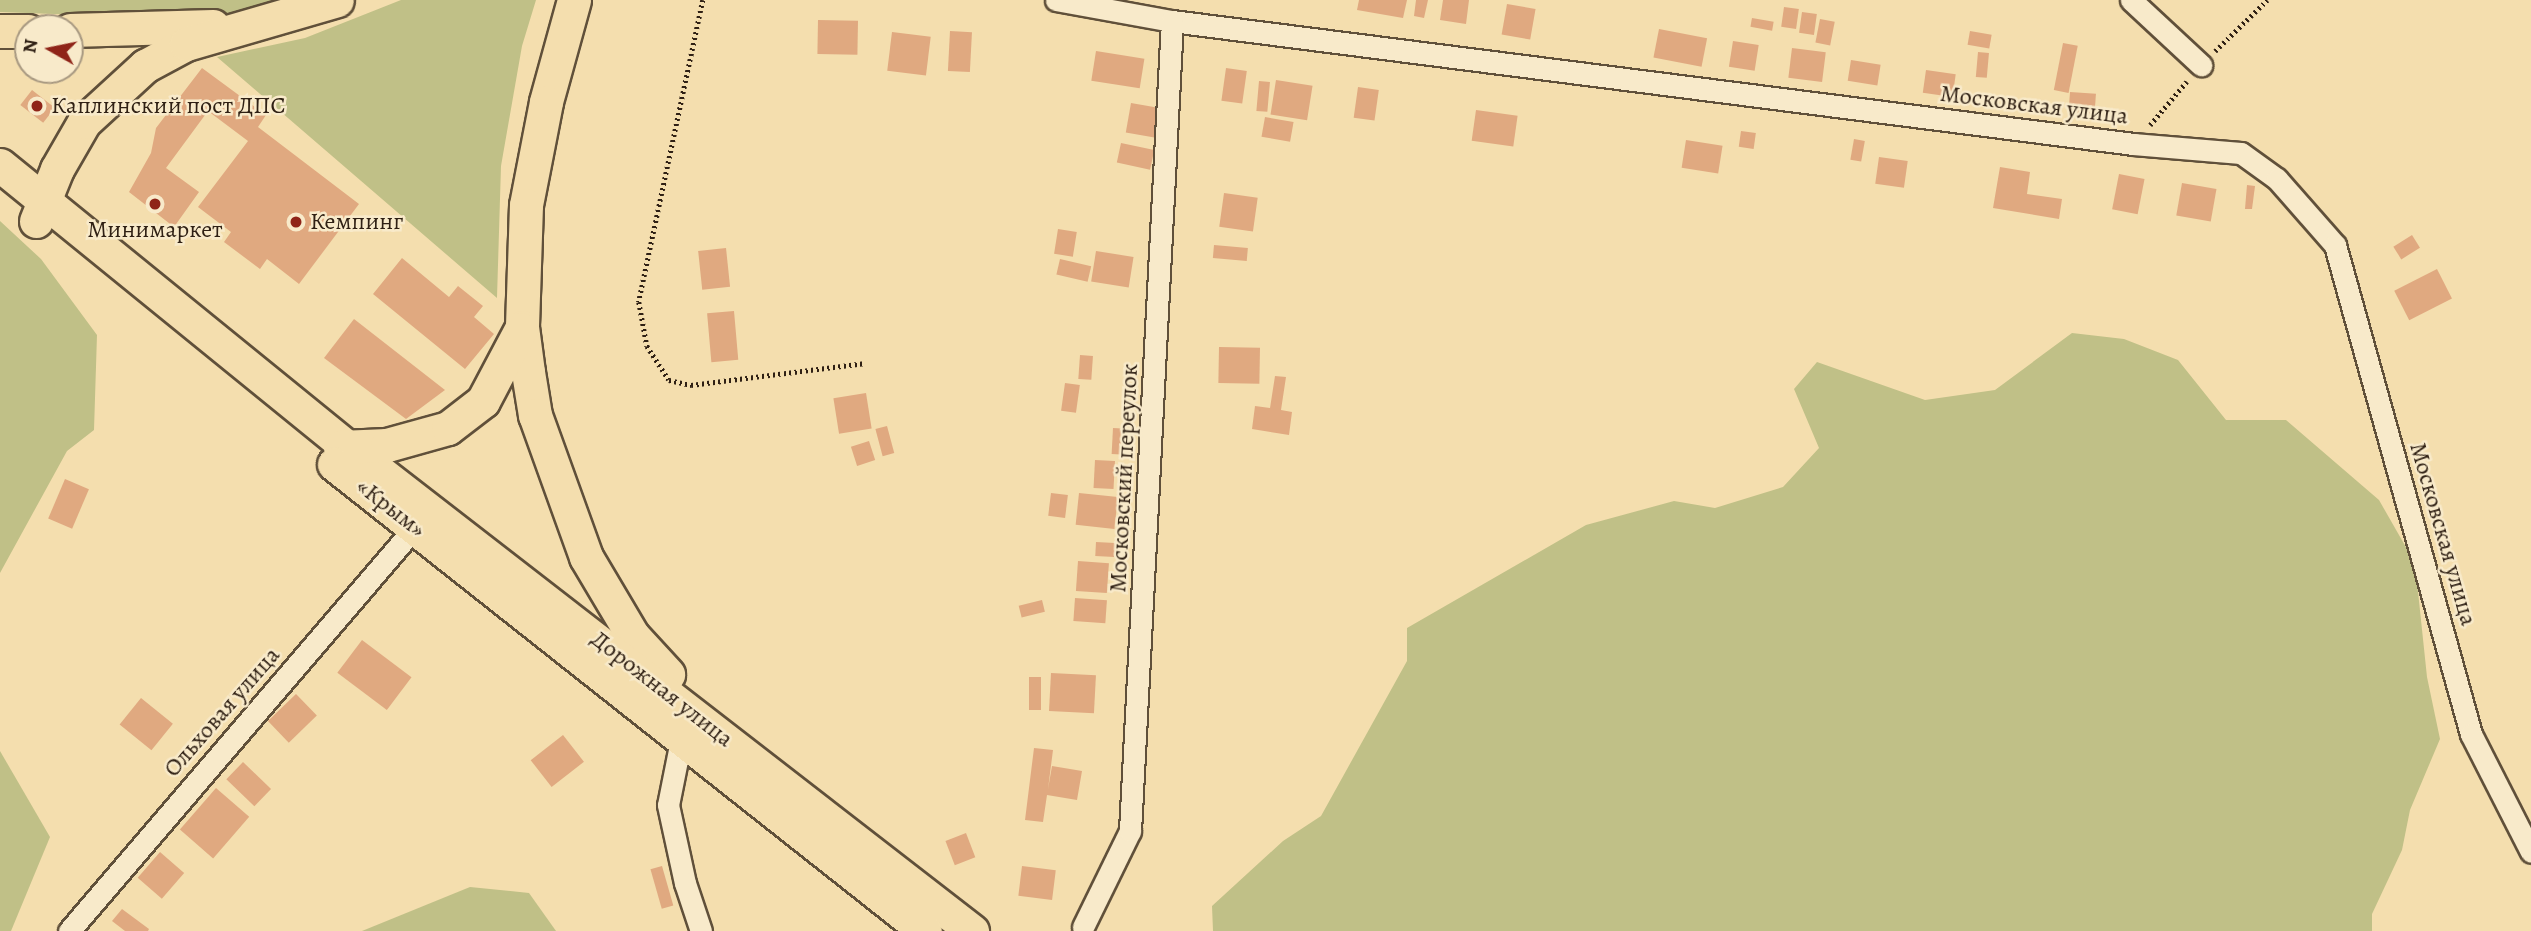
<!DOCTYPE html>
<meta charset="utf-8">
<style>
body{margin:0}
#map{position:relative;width:2531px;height:931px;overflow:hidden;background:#f4deae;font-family:Alegreya,serif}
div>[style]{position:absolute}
.green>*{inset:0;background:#c0c087}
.building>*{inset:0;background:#e0a980;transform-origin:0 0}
.path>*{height:4.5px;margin-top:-2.25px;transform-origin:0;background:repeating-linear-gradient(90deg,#2f2014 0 2px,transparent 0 5.5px)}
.roads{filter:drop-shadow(2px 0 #60503a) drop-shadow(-2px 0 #60503a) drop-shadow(0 2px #60503a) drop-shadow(0 -2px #60503a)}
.minor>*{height:21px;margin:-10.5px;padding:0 10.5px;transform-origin:10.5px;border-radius:10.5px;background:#f8eaca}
.primary>*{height:33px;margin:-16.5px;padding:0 16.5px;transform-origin:16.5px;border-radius:16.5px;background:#f4deae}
.dots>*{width:19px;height:19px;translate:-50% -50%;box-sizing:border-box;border:4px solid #f8eaca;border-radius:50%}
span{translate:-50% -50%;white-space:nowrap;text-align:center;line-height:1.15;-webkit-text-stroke:5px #f8eaca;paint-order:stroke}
.street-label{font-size:24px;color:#2f2014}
.poi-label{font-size:24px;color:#2f2014}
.left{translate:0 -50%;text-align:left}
.north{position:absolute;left:14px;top:14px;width:70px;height:70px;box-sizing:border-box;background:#f8eaca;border:2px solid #a89981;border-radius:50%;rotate:279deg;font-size:19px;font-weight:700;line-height:28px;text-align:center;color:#2f2014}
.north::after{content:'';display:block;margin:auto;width:24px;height:32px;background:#8f2418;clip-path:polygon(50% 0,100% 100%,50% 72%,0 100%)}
</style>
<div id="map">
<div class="green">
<i style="clip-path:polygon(0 0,304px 0,216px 20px,0 12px)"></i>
<i style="clip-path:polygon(401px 0,536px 0,522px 46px,501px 166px,497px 298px,217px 57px,305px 38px)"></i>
<i style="clip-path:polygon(0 221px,41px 259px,97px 335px,94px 430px,67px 451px,0 573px)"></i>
<i style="clip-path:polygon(2072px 333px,2124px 339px,2178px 360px,2226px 420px,2286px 420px,2379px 500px,2415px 563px,2427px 677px,2440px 739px,2410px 810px,2402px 850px,2372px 914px,2372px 931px,1213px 931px,1212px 906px,1283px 841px,1321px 816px,1407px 661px,1407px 628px,1586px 525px,1674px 501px,1715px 508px,1783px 487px,1819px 448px,1794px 389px,1817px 362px,1925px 400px,1995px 390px)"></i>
<i style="clip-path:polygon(0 751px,50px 837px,11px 931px,0 931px)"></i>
<i style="clip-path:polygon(470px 887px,529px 893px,556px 931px,362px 931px)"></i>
</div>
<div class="building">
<i style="clip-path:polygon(1359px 0,1407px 0,1403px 18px,1357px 10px)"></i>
<i style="clip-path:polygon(1416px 0,1428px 0,1424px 18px,1414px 16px)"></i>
<i style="clip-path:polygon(1443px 0,1469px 0,1466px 24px,1440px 20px)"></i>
<i style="left:1507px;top:4px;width:29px;height:31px;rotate:10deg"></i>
<i style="left:1784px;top:7px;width:15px;height:20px;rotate:8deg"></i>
<i style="left:1802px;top:12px;width:15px;height:21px;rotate:8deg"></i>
<i style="left:1752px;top:18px;width:22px;height:9px;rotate:10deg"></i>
<i style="left:1820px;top:19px;width:15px;height:24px;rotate:11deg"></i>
<i style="left:818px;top:20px;width:40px;height:34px;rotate:1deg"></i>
<i style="left:1659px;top:29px;width:49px;height:29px;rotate:11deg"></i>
<i style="left:950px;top:31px;width:22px;height:40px;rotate:3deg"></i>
<i style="left:1970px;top:31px;width:22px;height:14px;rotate:10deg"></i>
<i style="left:892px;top:32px;width:39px;height:39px;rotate:7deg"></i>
<i style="left:1733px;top:41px;width:26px;height:26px;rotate:9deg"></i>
<i style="left:2063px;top:43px;width:15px;height:48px;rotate:11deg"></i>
<i style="left:1792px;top:48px;width:34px;height:30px;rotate:7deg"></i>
<i style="left:1096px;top:51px;width:49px;height:30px;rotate:9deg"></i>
<i style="left:1978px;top:52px;width:11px;height:25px;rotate:5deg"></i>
<i style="left:1851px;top:60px;width:30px;height:21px;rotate:9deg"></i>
<i style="clip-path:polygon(202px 68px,266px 115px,258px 127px,359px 204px,299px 284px,267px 259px,260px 269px,224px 242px,231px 232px,198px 207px,248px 141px,208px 111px,166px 168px,199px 192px,174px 227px,129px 192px,151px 153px,156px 128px)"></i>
<i style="left:1226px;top:68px;width:21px;height:33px;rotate:8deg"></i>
<i style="left:1926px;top:70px;width:30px;height:23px;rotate:8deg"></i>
<i style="left:1276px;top:80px;width:37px;height:35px;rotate:9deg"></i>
<i style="left:1259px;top:81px;width:11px;height:30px;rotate:5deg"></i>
<i style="left:1358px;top:87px;width:21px;height:31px;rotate:8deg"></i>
<i style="left:32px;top:90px;width:29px;height:19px;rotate:38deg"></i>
<i style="left:2070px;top:92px;width:26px;height:20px;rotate:4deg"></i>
<i style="left:1131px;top:103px;width:29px;height:30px;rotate:10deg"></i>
<i style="left:1476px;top:110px;width:42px;height:31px;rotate:8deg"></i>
<i style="left:1265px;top:117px;width:29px;height:20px;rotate:10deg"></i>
<i style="left:1741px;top:131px;width:15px;height:16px;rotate:8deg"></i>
<i style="left:1854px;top:139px;width:11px;height:21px;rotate:10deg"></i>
<i style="left:1686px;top:140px;width:37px;height:28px;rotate:9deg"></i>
<i style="left:1121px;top:143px;width:34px;height:20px;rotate:12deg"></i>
<i style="left:1879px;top:157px;width:29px;height:27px;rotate:8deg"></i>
<i style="clip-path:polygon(2000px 167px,2030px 172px,2027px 194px,2062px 199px,2059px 219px,1993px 208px)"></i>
<i style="left:2119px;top:174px;width:26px;height:36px;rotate:11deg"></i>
<i style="left:2182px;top:183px;width:35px;height:33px;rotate:10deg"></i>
<i style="clip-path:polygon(2247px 185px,2255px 186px,2252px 209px,2245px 209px)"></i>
<i style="left:1224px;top:193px;width:34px;height:34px;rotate:8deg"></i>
<i style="left:1058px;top:229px;width:19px;height:25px;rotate:9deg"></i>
<i style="left:2412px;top:235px;width:15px;height:22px;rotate:58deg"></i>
<i style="left:1214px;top:245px;width:34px;height:13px;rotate:5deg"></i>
<i style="left:726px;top:248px;width:39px;height:28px;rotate:84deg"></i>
<i style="left:1096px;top:251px;width:38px;height:31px;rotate:9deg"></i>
<i style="clip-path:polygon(402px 258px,449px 297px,458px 286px,483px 306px,474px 317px,494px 334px,465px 369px,373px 294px)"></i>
<i style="left:1060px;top:259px;width:32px;height:16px;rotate:13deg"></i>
<i style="left:2437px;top:269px;width:33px;height:48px;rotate:63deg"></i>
<i style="left:734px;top:311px;width:49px;height:27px;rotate:85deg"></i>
<i style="clip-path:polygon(354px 319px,445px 390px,406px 419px,324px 358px)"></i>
<i style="left:1219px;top:347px;width:41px;height:36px;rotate:1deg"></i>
<i style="left:1080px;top:355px;width:13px;height:24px;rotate:4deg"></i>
<i style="clip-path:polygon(1275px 376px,1286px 377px,1281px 410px,1292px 412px,1289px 435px,1252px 429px,1255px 406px,1270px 408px)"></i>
<i style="left:1065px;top:383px;width:15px;height:28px;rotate:8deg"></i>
<i style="left:866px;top:393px;width:36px;height:33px;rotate:81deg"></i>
<i style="left:887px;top:426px;width:28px;height:12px;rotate:75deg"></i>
<i style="left:1113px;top:428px;width:19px;height:26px;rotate:3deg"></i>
<i style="left:869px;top:441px;width:20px;height:19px;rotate:72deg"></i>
<i style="left:1095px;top:460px;width:20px;height:28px;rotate:3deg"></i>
<i style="left:65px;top:479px;width:26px;height:43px;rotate:23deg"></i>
<i style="left:1051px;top:493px;width:17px;height:23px;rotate:7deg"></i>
<i style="left:1079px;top:493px;width:39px;height:32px;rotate:6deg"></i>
<i style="left:1096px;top:542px;width:19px;height:14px;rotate:3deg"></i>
<i style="left:1078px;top:561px;width:31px;height:30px;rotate:4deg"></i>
<i style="left:1075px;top:598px;width:32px;height:23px;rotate:4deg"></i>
<i style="left:1042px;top:600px;width:12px;height:24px;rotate:76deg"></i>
<i style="left:362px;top:640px;width:62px;height:41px;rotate:37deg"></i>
<i style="left:1051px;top:673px;width:45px;height:38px;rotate:3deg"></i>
<i style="left:1029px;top:677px;width:12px;height:33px"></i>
<i style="left:296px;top:694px;width:30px;height:39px;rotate:46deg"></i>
<i style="left:141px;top:698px;width:41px;height:34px;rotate:39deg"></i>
<i style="left:563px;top:735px;width:34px;height:41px;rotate:52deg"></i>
<i style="clip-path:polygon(1034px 748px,1053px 750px,1048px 789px,1052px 766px,1082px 771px,1077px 800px,1047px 795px,1043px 822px,1025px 820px)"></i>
<i style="left:243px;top:762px;width:39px;height:24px;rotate:44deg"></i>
<i style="left:216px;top:788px;width:44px;height:55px;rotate:41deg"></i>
<i style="left:966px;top:833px;width:26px;height:22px;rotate:69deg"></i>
<i style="left:160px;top:852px;width:32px;height:34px;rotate:41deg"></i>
<i style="left:662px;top:866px;width:41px;height:12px;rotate:74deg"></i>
<i style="left:1022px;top:866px;width:34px;height:30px;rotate:7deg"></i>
<i style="clip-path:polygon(122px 909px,149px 929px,148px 931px,125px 931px,112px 921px)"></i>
</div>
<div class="path">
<i style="left:703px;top:0;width:309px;rotate:102deg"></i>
<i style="left:639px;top:302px;width:45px;rotate:79.7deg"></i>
<i style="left:647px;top:346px;width:40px;rotate:57.1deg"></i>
<i style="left:669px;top:380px;width:23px;rotate:13deg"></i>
<i style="left:691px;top:385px;width:174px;rotate:-7.2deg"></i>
<i style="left:2215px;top:51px;width:73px;rotate:-44.4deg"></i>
<i style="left:2150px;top:125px;width:57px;rotate:-49.9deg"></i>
</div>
<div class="roads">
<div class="minor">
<i style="left:1056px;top:0;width:118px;rotate:10.3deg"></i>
<i style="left:1172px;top:21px;width:969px;rotate:7.29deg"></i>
<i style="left:2133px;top:144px;width:108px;rotate:4.8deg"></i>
<i style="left:2241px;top:153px;width:44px;rotate:35.8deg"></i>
<i style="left:2277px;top:179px;width:88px;rotate:48.7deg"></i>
<i style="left:2335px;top:245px;width:508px;rotate:74.46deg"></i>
<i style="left:2471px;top:734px;width:132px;rotate:63deg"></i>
<i style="left:2131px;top:0;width:96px;rotate:42.9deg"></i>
<i style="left:681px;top:740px;width:66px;rotate:101.3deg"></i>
<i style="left:668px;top:805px;width:80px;rotate:77.7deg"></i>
<i style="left:685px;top:883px;width:51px;rotate:71.6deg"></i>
<i style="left:1083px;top:927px;width:107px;rotate:-63.9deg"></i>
<i style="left:1130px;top:831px;width:811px;rotate:-87.03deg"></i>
<i style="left:69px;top:931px;width:532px;rotate:-49.42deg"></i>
</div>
<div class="primary">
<i style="left:574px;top:0;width:106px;rotate:105.4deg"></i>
<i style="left:546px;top:102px;width:105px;rotate:101deg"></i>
<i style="left:526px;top:205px;width:122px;rotate:91.9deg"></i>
<i style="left:522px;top:327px;width:45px;rotate:82.4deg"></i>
<i style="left:528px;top:372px;width:44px;rotate:80.8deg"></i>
<i style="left:535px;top:415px;width:151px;rotate:70.2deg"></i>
<i style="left:586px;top:557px;width:92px;rotate:59.3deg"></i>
<i style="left:633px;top:636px;width:52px;rotate:47.4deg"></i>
<i style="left:70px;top:30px;width:143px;rotate:-1.6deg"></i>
<i style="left:0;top:31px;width:28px"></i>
<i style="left:0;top:165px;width:451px;rotate:39.1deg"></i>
<i style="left:350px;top:449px;width:787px;rotate:37.77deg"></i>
<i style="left:36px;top:221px;width:56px;rotate:-68deg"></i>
<i style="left:57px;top:169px;width:54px;rotate:-60.1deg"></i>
<i style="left:84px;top:122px;width:83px;rotate:-42.6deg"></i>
<i style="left:145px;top:66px;width:47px;rotate:-28.2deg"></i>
<i style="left:186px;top:44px;width:157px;rotate:-16.2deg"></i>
<i style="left:340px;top:447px;width:47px;rotate:-2.4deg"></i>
<i style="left:387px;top:445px;width:63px;rotate:-15.6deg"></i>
<i style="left:448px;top:428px;width:44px;rotate:-37.6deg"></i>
<i style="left:483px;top:401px;width:81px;rotate:-62.2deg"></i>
<i style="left:334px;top:464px;width:753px;rotate:38.32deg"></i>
</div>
</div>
<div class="dots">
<i style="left:37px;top:106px;background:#8f2418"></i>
<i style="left:155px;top:204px;background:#8f2418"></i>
<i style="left:296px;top:222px;background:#8f2418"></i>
</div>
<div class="street-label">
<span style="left:2034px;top:105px;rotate:7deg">Московская улица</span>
<span style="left:1124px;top:478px;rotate:-87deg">Московский переулок</span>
<span style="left:391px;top:508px;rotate:38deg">«Крым»</span>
<span style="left:2443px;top:534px;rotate:74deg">Московская улица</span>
<span style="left:662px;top:689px;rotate:38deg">Дорожная улица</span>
<span style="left:222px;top:712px;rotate:-49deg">Ольховая улица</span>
</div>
<div class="poi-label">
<span class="left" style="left:51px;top:106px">Каплинский пост ДПС</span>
<span class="left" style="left:310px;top:222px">Кемпинг</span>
<span style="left:155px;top:230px">Минимаркет</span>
</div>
<div class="north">N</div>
</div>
